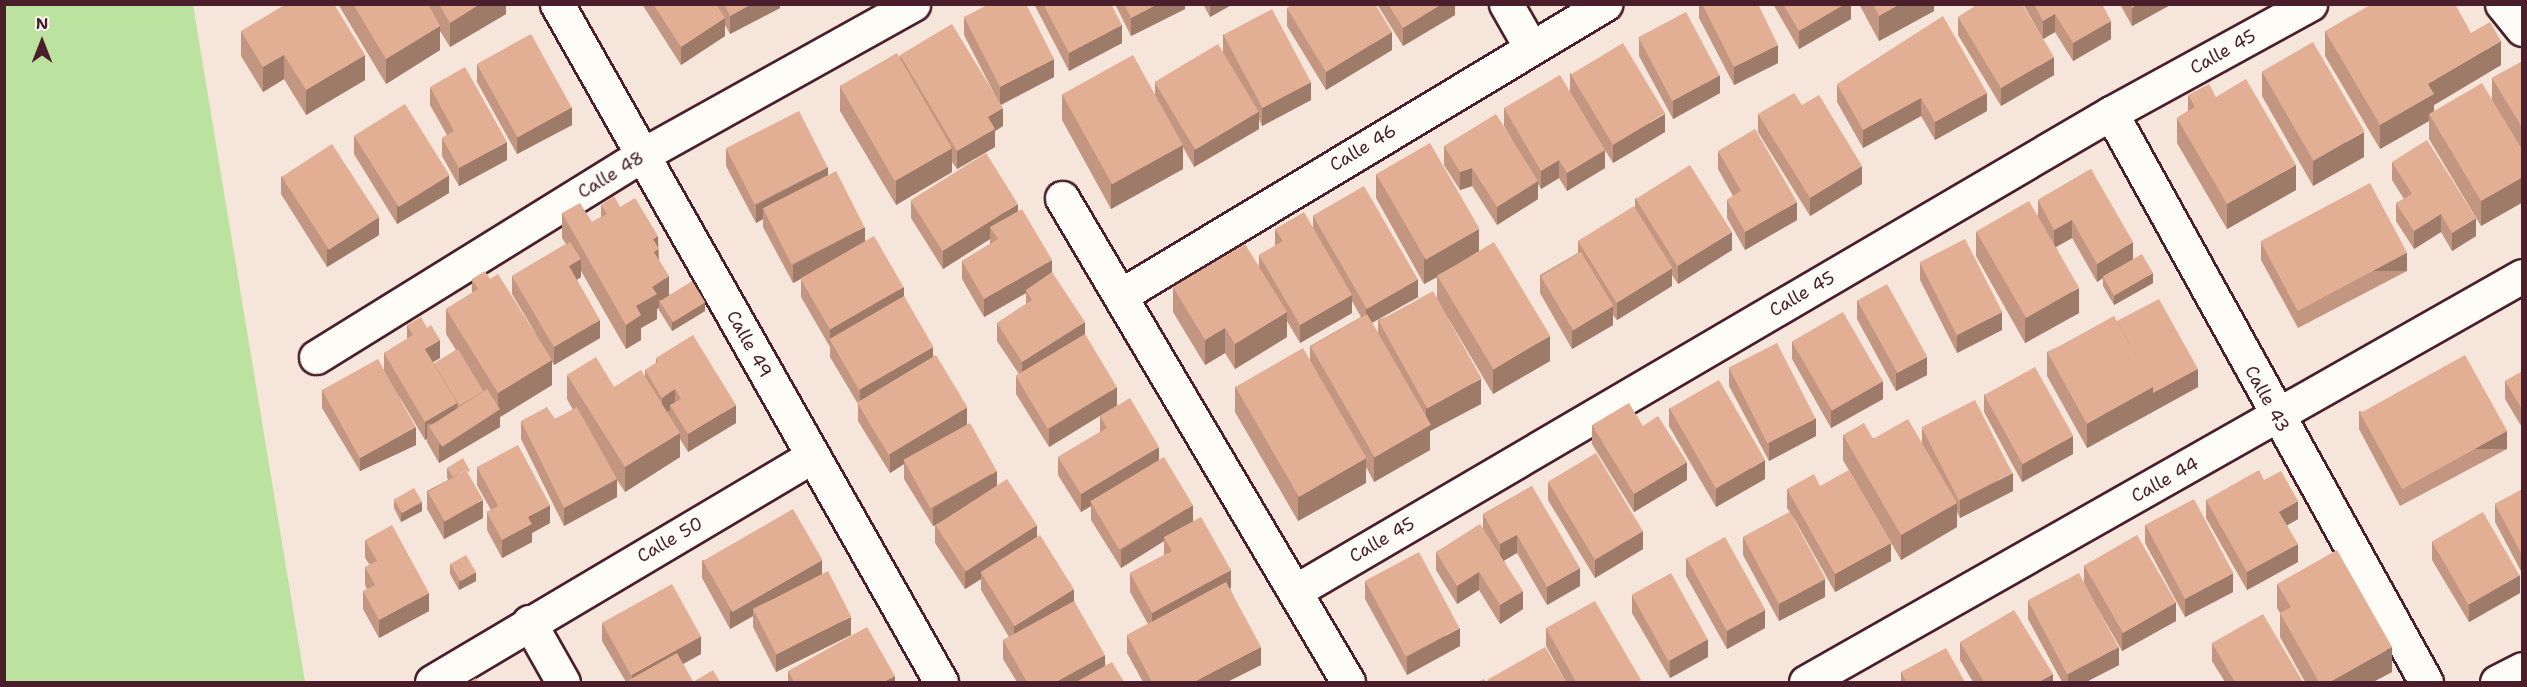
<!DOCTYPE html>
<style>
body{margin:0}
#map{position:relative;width:2527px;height:687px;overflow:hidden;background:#f5e5da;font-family:"Shantell Sans",sans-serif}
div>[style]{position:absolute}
.green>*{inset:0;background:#bbe29e}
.roads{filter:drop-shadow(2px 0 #4a1f2b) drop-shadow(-2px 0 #4a1f2b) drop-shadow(0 2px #4a1f2b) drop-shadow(0 -2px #4a1f2b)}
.minor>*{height:33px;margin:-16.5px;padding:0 16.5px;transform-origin:16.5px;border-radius:16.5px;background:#fdfcf7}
.wall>*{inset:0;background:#c29680}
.shaded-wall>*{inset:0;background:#9e7a68;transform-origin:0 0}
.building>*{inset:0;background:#e2af95;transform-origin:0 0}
span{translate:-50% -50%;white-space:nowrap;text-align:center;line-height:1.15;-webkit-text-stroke:5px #fdfcf7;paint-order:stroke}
.street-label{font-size:18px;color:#4a1f2b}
.frame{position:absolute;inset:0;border:6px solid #4a1f2b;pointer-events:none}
.north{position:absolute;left:12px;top:12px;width:60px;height:60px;-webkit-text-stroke:4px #fdfcf7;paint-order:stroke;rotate:0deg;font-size:16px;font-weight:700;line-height:24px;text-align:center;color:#4a1f2b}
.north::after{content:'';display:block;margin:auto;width:21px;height:27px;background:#4a1f2b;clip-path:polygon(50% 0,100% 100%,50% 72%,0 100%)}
</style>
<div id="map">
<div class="green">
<i style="clip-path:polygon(4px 5px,193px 5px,305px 682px,5px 682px)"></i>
</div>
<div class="roads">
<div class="minor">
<i style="left:557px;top:4px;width:779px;rotate:60.47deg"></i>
<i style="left:1506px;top:4px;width:48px;rotate:60.3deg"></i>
<i style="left:2502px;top:4px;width:32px;rotate:51deg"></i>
<i style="left:2111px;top:113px;width:650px;rotate:61.03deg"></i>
<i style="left:1062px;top:198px;width:562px;rotate:59.42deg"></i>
<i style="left:1123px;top:294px;width:563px;rotate:-31.03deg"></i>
<i style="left:316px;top:357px;width:386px;rotate:-31.8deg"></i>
<i style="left:644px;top:154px;width:308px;rotate:-29.1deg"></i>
<i style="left:1297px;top:590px;width:943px;rotate:-30.37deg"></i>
<i style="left:2111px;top:113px;width:227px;rotate:-28.7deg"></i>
<i style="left:529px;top:622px;width:69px;rotate:60.5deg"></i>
<i style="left:432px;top:682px;width:441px;rotate:-30.7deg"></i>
<i style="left:1806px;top:682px;width:823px;rotate:-29.55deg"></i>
<i style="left:2497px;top:682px;width:28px;rotate:-27deg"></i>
</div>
</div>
<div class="wall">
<i style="clip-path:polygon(338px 4px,506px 4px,506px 14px,450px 47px,440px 31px,440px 50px,386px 84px)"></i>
<i style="clip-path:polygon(642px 4px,780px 4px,780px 8px,730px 34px,725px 25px,725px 36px,681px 65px)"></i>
<i style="clip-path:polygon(1034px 4px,1111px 4px,1122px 43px,1069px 71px)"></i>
<i style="clip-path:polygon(1115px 4px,1185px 4px,1185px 9px,1131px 36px)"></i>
<i style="clip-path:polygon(1203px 4px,1233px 4px,1210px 17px)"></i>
<i style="clip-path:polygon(1377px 4px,1455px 4px,1455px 15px,1403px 46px)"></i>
<i style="clip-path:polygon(1699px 4px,1758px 4px,1778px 63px,1734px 85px,1699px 18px)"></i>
<i style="clip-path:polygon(1773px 4px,1851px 4px,1851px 19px,1799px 49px)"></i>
<i style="clip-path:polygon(1859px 4px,1934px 4px,1934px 11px,1879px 41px)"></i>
<i style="clip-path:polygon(2023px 4px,2102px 4px,2111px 39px,2073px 61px,2055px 32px,2043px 39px)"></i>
<i style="clip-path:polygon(2120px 4px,2172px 4px,2132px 26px)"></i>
<i style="clip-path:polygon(1287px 8px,1392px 50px,1326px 90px,1287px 26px)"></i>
<i style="clip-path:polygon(964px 17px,1054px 77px,1001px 105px,1003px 126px,995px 131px,995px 147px,957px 169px,952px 162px,952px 172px,896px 205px,840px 111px,840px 86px,900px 57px,900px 55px,997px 99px,964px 35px)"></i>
<i style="clip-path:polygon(1958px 17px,2054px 75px,2001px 106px,1958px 35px)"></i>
<i style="clip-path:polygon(241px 31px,365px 80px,306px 115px,284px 79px,263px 92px,241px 56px)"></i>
<i style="clip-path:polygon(2325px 31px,2471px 33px,2501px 65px,2434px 105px,2434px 112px,2492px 100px,2492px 78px,2523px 61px,2523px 202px,2481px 226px,2429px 139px,2429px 121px,2380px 149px,2325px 56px)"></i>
<i style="clip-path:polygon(1223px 34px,1311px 100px,1262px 126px,1259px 119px,1259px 129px,1194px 167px,1183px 147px,1183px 169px,1111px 209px,1062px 120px,1062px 95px,1155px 94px,1155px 82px,1223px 52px)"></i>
<i style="clip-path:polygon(1639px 38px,1720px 93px,1673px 119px,1639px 56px)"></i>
<i style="clip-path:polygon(477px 64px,572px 125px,517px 154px,477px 82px)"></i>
<i style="clip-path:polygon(2262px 71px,2364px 157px,2313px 186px,2262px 96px)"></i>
<i style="clip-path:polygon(1570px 73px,1665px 132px,1613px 163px,1605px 150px,1605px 168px,1567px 191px,1559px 178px,1541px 189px,1538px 184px,1538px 199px,1497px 225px,1472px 186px,1460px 190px,1444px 165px,1444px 146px,1512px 140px,1504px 126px,1504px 108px,1570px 91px)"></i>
<i style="clip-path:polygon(1837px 84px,1987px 93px,1987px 111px,1935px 140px,1921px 116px,1863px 148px,1837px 102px)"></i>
<i style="clip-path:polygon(430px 87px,507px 160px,459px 186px,442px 156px,442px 138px,447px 135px,430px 105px)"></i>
<i style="clip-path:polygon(2188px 95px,2216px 97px,2296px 190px,2227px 229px,2177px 143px,2177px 118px,2188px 111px)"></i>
<i style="clip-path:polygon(1802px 105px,1862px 184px,1810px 216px,1758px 132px,1758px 114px)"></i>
<i style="clip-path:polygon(354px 136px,449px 193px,397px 224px,354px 154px)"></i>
<i style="clip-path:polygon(726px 148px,828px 175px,865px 242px,904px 296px,997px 485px,1037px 538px,1074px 601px,1105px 666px,1124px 682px,1017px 682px,1003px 659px,1003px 640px,1009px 637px,981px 590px,981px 579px,965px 589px,935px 543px,935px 525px,937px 524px,933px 526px,904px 479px,904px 464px,890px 473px,858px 421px,858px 404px,830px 357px,830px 347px,801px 297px,801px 279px,793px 283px,763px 227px,763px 219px,756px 223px,726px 166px)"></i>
<i style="clip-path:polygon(1718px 151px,1797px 220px,1745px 250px,1727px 218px,1727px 200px,1733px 196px,1718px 169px)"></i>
<i style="clip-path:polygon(2392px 162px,2476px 236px,2452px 251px,2441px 232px,2414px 249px,2396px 221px,2396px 203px,2404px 199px,2392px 180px)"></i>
<i style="clip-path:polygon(2091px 169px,2133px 259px,2153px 283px,2114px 305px,2103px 286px,2103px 278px,2097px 282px,2072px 238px,2056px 247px,2079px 313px,2025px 343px,1976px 256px,1976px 232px,2038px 215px,2038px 200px)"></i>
<i style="clip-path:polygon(1376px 174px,1479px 251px,1550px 361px,1493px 394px,1448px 318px,1481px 404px,1430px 431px,1430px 450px,1374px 482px,1366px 467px,1366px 483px,1298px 521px,1235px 412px,1235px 387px,1310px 360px,1310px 346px,1361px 317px,1352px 301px,1352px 313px,1300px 343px,1287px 321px,1287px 337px,1235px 369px,1225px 353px,1205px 365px,1173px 312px,1173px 287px,1259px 266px,1259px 255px,1275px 246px,1275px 229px,1313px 228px,1313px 215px,1418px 297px,1372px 323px,1378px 333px,1378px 320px,1437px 298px,1437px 277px,1424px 284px,1376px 198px)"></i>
<i style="clip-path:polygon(281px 176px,379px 235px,327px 267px,281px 194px)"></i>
<i style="clip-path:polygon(1635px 198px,1732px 250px,1678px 284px,1672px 275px,1672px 286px,1617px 320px,1613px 315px,1613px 325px,1572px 349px,1540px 293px,1540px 275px,1578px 253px,1578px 241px,1635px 208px)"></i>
<i style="clip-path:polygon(911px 200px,1018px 211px,1085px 334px,1117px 405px,1159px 460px,1231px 588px,1230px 588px,1261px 665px,1227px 682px,1143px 682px,1127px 653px,1127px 635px,1148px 624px,1130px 592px,1130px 573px,1164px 555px,1164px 541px,1121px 568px,1091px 520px,1091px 506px,1081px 512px,1058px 475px,1058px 457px,1100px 432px,1100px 416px,1049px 447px,1016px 394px,1016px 376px,1019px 374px,997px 341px,997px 323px,1026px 304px,1026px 293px,984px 317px,962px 279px,962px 261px,990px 244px,990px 239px,943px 269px,911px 218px)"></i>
<i style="clip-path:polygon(601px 205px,620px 207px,658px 248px,659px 260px,669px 294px,705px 311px,672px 331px,659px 310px,659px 308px,657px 309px,657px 319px,641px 328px,641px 340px,626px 349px,581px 271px,581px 277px,577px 280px,600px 338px,554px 365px,552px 362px,552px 385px,500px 417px,500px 427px,439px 463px,427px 442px,427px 439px,425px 440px,399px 396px,416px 445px,360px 471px,322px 408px,322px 390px,384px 369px,384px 353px,407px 339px,407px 325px,440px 358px,433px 362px,434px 364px,456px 350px,446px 334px,446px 309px,472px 293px,472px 279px,490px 279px,536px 334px,512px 294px,512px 276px,566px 244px,562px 238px,562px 213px,592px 222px,601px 217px)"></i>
<i style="clip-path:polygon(2261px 242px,2407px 271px,2298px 328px,2261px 260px)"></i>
<i style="clip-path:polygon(1920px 262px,2002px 330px,1957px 353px,1920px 280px)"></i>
<i style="clip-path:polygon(1857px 300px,1927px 375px,1896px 391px,1857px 319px)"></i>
<i style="clip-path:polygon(2117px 321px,2198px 387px,2087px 448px,2047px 376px,2047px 352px)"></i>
<i style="clip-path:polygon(1792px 341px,1883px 399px,1831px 428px,1792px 359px)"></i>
<i style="clip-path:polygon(656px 358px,736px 423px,688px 452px,680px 439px,680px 457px,625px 492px,617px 480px,617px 497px,564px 526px,521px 439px,521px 421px,555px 419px,573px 410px,567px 399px,567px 375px,614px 387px,645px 376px,645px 370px,656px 363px)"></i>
<i style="clip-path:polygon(1729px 368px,1816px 436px,1769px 461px,1729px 386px)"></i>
<i style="clip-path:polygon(2523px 371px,2523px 429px,2505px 399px,2505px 381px)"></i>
<i style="clip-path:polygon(1984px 394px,2073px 454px,2022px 482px,1984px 412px)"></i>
<i style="clip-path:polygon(1669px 408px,1765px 479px,1716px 507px,1669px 426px)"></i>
<i style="clip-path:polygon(2359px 411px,2507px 449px,2400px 506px,2359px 429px)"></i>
<i style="clip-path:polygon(1592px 425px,1687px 480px,1634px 512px,1592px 444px)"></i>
<i style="clip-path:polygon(1922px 428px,2013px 491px,1960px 518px,1957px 512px,1957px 527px,1901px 560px,1843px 460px,1843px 435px,1922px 443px)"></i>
<i style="clip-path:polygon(477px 467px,550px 523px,532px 533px,532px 542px,502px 558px,487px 530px,487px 512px,491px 510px,477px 485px)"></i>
<i style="clip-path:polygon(447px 468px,470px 478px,483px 518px,444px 539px,427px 509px,427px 491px,448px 480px,447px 477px)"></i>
<i style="clip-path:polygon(2264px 480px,2298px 519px,2287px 525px,2298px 562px,2247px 590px,2206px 518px,2206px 500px)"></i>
<i style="clip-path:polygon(1548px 482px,1643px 549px,1595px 578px,1548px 500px)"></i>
<i style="clip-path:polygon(1532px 486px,1580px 586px,1547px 605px,1517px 553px,1504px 560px,1523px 609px,1500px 624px,1479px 590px,1457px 604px,1436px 570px,1436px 552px,1483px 528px,1483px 514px)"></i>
<i style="clip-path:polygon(1820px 486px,1891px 561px,1835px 592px,1792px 515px,1825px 597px,1779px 621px,1743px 555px,1743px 537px,1790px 512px,1787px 508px,1787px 489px)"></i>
<i style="clip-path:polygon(2523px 489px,2523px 575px,2495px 522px,2495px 504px)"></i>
<i style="clip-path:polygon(394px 499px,422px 511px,401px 522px,394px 508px)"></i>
<i style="clip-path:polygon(2145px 525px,2233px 592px,2185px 617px,2145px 543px)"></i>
<i style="clip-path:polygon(365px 540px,429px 611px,379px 638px,363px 609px,363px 591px,367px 589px,365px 585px,365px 567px,370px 565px,365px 558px)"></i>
<i style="clip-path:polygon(2432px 541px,2520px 593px,2469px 622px,2432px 560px)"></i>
<i style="clip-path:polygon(1686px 558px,1765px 628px,1727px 649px,1686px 576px)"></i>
<i style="clip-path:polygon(702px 560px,822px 574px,851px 635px,776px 672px,753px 627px,753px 616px,730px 629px,702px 578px)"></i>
<i style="clip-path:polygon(450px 564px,476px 581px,459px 590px,450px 574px)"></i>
<i style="clip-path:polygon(2084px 565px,2176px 621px,2122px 651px,2097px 607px,2119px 665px,2086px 682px,2062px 682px,2028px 619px,2028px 601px,2084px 582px)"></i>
<i style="clip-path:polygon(1365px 581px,1460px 646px,1407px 675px,1365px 599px)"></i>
<i style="clip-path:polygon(2277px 584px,2392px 672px,2373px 682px,2305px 682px,2280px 637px,2280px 613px,2277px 608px)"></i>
<i style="clip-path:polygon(1632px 595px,1708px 657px,1670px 678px,1632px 613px)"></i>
<i style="clip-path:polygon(602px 623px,701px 654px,683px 664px,693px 682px,720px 682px,626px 682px,602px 641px)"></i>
<i style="clip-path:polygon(1546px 628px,1641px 682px,1566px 682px,1546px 646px)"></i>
<i style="clip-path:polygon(1960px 642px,2053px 682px,1973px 682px,1960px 660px)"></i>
<i style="clip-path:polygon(2212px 643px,2303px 682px,2225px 682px,2212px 661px)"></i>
<i style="clip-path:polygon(788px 671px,895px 682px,788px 682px)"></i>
<i style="clip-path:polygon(1901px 672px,1965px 682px,1901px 682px)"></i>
</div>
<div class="shaded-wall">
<i style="clip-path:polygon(480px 4px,506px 4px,506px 14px,450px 47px,450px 23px)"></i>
<i style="clip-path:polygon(752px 4px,780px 4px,780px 8px,730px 34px,730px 16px)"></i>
<i style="clip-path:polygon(1158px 4px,1185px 4px,1185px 9px,1131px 36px,1131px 18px)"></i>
<i style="clip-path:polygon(1210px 4px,1233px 4px,1210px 17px)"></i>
<i style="clip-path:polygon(1442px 4px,1455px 4px,1455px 15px,1403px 46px,1403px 28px)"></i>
<i style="clip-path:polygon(1845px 4px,1851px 4px,1851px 19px,1799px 49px,1799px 31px)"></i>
<i style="clip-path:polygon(1900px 4px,1934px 4px,1934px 11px,1879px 41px,1879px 16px)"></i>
<i style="clip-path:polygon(2138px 4px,2172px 4px,2132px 26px,2132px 8px)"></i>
<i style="clip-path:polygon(2055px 14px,2055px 32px,2043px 39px,2043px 21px)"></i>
<i style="clip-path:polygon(725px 18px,725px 36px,681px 65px,681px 47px)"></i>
<i style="clip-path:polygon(2111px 21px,2111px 39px,2073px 61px,2073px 43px)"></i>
<i style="clip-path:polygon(1122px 25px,1122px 43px,1069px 71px,1069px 53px)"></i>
<i style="clip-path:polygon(440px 26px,440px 50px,386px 84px,386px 59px)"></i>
<i style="clip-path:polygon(1392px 32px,1392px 50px,1326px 90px,1326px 72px)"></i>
<i style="clip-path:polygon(2501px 41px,2501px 65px,2434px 105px,2434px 119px,2429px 114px,2429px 121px,2380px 149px,2380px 125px,2428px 84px)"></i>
<i style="clip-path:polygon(1778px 45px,1778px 63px,1734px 85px,1734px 67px)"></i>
<i style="clip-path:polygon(284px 55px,284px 79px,263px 92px,263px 67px)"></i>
<i style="clip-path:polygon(365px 55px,365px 80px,306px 115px,306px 90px)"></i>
<i style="clip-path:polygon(2054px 57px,2054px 75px,2001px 106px,2001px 88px)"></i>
<i style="clip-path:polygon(1054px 59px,1054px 77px,1000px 105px,1000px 87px)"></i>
<i style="clip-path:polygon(1720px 75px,1720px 93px,1673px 119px,1673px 101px)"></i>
<i style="clip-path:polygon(1311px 82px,1311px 100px,1262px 126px,1262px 108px)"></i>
<i style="clip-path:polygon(1987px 93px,1987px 111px,1935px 140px,1935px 122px)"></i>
<i style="clip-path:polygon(1921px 98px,1921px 116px,1863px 148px,1863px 130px)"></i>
<i style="clip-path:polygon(572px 107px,572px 125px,517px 154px,517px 136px)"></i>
<i style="clip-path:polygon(1003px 108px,1003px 126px,995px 131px,995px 147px,957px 169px,957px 151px,988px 117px)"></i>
<i style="clip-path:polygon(1259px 111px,1259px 129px,1194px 167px,1194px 149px)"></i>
<i style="clip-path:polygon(1665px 114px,1665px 132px,1613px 163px,1613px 145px)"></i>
<i style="clip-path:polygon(2364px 132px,2364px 157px,2313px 186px,2313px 161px)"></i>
<i style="clip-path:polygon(507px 142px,507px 160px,459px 186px,459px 168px)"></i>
<i style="clip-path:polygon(1183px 145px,1183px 169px,1111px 209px,1111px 184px)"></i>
<i style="clip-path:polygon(952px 148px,952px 172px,896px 205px,896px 180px)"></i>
<i style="clip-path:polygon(1605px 150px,1605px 168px,1567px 191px,1567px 173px)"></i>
<i style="clip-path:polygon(1559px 160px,1559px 178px,1541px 189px,1541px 171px)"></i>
<i style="clip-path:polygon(2296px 165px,2296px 190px,2227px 229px,2227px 204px)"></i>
<i style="clip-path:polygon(1862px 166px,1862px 184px,1810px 216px,1810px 198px)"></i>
<i style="clip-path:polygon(828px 167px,828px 185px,763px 209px,763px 219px,756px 223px,756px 205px)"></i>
<i style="clip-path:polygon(1472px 168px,1472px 186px,1460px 190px,1460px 172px)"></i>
<i style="clip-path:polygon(449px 175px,449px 193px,397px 224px,397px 206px)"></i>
<i style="clip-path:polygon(2523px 177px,2523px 202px,2481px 226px,2481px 201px)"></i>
<i style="clip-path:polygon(1538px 181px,1538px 199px,1497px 225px,1497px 207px)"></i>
<i style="clip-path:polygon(1797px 202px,1797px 220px,1745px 250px,1745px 232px)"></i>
<i style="clip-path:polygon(1018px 204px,1018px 222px,990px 227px,990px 239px,943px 269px,943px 251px)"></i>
<i style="clip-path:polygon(2441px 214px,2441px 232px,2414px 249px,2414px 231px)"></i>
<i style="clip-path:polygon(379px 217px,379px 235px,327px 267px,327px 249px)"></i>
<i style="clip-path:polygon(2476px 218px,2476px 236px,2452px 251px,2452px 233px)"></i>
<i style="clip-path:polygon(2072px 220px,2072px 238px,2054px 248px,2054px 230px)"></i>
<i style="clip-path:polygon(865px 227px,865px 245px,793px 283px,793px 265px)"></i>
<i style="clip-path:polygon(1479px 229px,1479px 253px,1437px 275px,1437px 277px,1424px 284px,1424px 259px)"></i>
<i style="clip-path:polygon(1732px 232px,1732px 250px,1678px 284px,1678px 265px)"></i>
<i style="clip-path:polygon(658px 236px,659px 274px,654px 277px,653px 239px)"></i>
<i style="clip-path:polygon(2133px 242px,2133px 261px,2103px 276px,2103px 278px,2097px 282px,2097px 264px)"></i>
<i style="left:2407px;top:253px;width:18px;height:123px;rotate:90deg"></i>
<i style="clip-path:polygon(581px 259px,581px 277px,569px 284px,569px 266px)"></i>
<i style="clip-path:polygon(1052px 260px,1052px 278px,1026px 290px,1026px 293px,984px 317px,984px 299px)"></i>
<i style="clip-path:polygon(1672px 268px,1672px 286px,1617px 320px,1617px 302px)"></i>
<i style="clip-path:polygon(2153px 273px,2153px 283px,2114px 305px,2114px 296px)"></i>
<i style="clip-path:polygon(669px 276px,669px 301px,659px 300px,659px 308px,657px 309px,657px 319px,641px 328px,641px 340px,626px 349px,626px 325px,636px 306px,652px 287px)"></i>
<i style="clip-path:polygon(1418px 279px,1418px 297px,1366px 326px,1366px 308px)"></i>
<i style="clip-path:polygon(904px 287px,904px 305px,830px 339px,830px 347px,830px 329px)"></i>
<i style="clip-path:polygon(2079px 288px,2079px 313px,2025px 343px,2025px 318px)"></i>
<i style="clip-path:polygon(1352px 295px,1352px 313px,1300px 343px,1300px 325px)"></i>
<i style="clip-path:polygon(705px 302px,705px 311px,672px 331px,672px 322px)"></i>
<i style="clip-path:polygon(1613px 306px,1613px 325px,1572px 349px,1572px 331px)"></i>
<i style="clip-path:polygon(1287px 312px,1287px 337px,1235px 369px,1235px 344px)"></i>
<i style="clip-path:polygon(2002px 312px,2002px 330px,1957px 353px,1957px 335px)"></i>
<i style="clip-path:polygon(600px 320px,600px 338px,554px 365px,554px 347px)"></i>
<i style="clip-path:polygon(1085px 322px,1085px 340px,1022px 380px,1022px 362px)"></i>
<i style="clip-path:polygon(1225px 328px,1225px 353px,1205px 365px,1205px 340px)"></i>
<i style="clip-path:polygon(1550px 336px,1550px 361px,1493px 394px,1493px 369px)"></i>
<i style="clip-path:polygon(440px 340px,440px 358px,425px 367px,425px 349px)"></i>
<i style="clip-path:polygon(933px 347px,933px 365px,860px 405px,860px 389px)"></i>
<i style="clip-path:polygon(1927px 357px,1927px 375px,1896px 391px,1896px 373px)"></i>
<i style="clip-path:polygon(552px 360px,552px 385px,500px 417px,500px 427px,439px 463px,439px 445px,498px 410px,498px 393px)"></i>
<i style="clip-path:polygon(2198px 369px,2198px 387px,2087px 448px,2087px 424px,2153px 387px)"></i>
<i style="clip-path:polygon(1481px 379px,1481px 404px,1430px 431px,1430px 450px,1374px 482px,1374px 457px,1426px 427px,1426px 408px)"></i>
<i style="clip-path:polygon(1883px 381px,1883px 399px,1831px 428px,1831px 410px)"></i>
<i style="clip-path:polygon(1117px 387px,1117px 405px,1049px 447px,1049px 429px)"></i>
<i style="clip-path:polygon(675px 389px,675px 407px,670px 405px,670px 410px,662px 416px,662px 398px)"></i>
<i style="clip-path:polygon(457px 403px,457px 421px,427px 424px,427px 439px,425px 440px,425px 422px)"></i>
<i style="clip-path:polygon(736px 405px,736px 423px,688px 452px,688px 434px)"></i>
<i style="clip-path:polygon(967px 407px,967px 425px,904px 461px,904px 464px,890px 473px,890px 454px)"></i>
<i style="clip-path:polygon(1816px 418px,1816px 436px,1769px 461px,1769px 443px)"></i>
<i style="clip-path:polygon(416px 427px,416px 445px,360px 471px,360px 453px)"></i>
<i style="left:2507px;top:431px;width:18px;height:121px;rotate:90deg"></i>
<i style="clip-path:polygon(680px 433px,680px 457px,625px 492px,625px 467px)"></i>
<i style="clip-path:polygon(2073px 436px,2073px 454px,2022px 482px,2022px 464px)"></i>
<i style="clip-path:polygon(1159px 447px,1159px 465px,1091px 502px,1091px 506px,1081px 512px,1081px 494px)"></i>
<i style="clip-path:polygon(1366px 458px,1366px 483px,1298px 521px,1298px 497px)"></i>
<i style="clip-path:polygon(1765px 460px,1765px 479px,1716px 507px,1716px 489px)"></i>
<i style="clip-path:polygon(1687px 462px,1687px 480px,1634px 512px,1634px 494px)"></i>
<i style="clip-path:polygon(997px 471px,997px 489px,933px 526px,933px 508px)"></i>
<i style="clip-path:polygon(2013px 473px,2013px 491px,1960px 518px,1960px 500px)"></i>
<i style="clip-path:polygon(617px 479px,617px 497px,564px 526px,564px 508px)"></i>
<i style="clip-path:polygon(483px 500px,483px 518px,444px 539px,444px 521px)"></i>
<i style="clip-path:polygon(2298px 501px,2298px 519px,2279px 530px,2279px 512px)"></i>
<i style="clip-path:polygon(422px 502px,422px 511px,401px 522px,401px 512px)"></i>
<i style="clip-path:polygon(1957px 503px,1957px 527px,1901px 560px,1901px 535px)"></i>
<i style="clip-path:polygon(550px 505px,550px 523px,532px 533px,532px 542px,502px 558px,502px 540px,528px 517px)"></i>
<i style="clip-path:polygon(1193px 505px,1193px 523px,1164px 537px,1164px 541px,1121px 568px,1121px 550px)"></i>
<i style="clip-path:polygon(1037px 525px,1037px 543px,981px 572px,981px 579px,965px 589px,965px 571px)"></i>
<i style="clip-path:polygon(1643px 531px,1643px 549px,1595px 578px,1595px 560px)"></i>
<i style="clip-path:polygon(1517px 535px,1517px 553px,1500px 563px,1500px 544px)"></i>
<i style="clip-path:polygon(1891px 543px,1891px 561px,1835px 592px,1835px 574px)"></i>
<i style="clip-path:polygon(2298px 544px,2298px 562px,2247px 590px,2247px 572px)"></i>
<i style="clip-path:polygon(822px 560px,822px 578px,753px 608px,753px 616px,730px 629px,730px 611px)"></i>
<i style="clip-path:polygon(1580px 568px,1580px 586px,1547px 605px,1547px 587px)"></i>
<i style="clip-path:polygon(1231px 570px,1231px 588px,1152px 631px,1152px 613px)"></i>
<i style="clip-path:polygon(476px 572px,476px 581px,459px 590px,459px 581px)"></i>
<i style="clip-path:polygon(1479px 572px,1479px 590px,1457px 604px,1457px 586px)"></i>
<i style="clip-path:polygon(2233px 573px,2233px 592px,2185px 617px,2185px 599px)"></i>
<i style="clip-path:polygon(2520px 575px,2520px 593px,2469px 622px,2469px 604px)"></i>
<i style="clip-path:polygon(1825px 579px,1825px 597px,1779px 621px,1779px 603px)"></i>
<i style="clip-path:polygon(1074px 589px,1074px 607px,1014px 644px,1014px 626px)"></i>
<i style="clip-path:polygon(1523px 591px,1523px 609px,1500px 624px,1500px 605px)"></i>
<i style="clip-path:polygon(429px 593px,429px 611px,379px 638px,379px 620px)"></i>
<i style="clip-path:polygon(2176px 602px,2176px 621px,2122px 651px,2122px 633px)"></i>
<i style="clip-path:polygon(1765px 610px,1765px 628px,1727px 649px,1727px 631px)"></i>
<i style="clip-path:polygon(851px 617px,851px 635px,776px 672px,776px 654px)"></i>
<i style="clip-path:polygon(1460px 628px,1460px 646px,1407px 675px,1407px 657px)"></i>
<i style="clip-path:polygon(701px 636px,701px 654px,650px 682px,632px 682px,632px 675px)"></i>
<i style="clip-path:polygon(1708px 639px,1708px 657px,1670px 678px,1670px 660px)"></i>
<i style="clip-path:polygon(1261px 647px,1261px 665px,1227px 682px,1194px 682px)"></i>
<i style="clip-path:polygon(2119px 647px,2119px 665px,2086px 682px,2068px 682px,2068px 674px)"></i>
<i style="clip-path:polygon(2392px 647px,2392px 672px,2373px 682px,2330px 682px)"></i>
<i style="clip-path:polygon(1105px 655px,1105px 673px,1088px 682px,1056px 682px)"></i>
<i style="clip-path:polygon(2053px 674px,2053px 682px,2039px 682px)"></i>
<i style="clip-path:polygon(895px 676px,895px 682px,883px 682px)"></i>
</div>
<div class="building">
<i style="clip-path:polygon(286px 4px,334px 4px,365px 55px,306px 90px,284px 55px,263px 67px,241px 31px)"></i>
<i style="clip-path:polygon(353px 4px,428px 4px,440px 26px,386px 59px)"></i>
<i style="clip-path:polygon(439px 4px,480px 4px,450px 23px)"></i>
<i style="clip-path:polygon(653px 4px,716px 4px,725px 18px,681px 47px)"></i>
<i style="clip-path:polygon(724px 4px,752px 4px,730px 16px)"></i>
<i style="clip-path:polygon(989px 4px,1026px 4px,1054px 59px,1000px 87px,964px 17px)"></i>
<i style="clip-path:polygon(1043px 4px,1111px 4px,1122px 25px,1069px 53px)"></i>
<i style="clip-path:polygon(1124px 4px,1158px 4px,1131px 18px)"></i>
<i style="clip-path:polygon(1293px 4px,1375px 4px,1392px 32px,1326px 72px,1287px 8px)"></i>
<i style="clip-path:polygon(1388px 4px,1442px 4px,1403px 28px)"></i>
<i style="clip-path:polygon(1702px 4px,1758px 4px,1778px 45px,1734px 67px)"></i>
<i style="clip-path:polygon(1783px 4px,1845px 4px,1799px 31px)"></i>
<i style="clip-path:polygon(1873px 4px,1900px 4px,1879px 16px)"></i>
<i style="clip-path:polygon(1978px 4px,2022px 4px,2054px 57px,2001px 88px,1958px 17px)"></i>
<i style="clip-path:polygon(2034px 4px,2102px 4px,2111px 21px,2073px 43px,2055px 14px,2043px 21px)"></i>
<i style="clip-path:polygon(2130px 4px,2138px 4px,2132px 8px)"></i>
<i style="clip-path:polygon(2372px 4px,2455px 4px,2471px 33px,2490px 22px,2501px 41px,2428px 84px,2434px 94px,2380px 125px,2325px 31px)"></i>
<i style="left:1272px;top:9px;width:83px;height:55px;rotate:62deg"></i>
<i style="left:1686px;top:12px;width:72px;height:54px;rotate:62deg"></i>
<i style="clip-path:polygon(1943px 16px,1987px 93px,1935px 122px,1921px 98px,1863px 130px,1837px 84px)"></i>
<i style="clip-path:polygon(952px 24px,1003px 108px,988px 117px,995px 129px,957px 151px,900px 55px)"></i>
<i style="left:531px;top:34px;width:84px;height:62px;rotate:61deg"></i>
<i style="left:2313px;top:42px;width:103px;height:59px;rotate:60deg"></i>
<i style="left:1623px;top:43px;width:82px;height:61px;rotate:59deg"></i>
<i style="left:1218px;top:44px;width:79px;height:74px;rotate:59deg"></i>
<i style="left:897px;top:53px;width:110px;height:66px;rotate:60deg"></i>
<i style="left:1133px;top:55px;width:103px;height:81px;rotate:61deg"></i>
<i style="clip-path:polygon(2523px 61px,2523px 129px,2492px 78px)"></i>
<i style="clip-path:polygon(465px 67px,507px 142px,459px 168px,442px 138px,454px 131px,430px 87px)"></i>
<i style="clip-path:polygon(1560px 75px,1605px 150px,1567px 173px,1559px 160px,1541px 171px,1504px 108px)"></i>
<i style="clip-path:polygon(2246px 79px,2296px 165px,2227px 204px,2177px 118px,2195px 107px,2188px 95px,2209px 84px,2216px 97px)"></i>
<i style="clip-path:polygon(2482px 83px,2523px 151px,2523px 177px,2481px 201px,2429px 114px)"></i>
<i style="clip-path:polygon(1794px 93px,1802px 105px,1819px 95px,1862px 166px,1810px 198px,1758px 114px)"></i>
<i style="left:405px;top:104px;width:84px;height:60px;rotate:58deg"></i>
<i style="left:799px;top:111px;width:63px;height:82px;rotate:63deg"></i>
<i style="clip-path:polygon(1496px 114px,1538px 181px,1497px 207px,1472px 168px,1460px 172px,1444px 146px)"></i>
<i style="clip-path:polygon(1755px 129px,1797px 202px,1745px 232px,1727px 200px,1741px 191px,1718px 151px)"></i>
<i style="clip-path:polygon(2427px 140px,2476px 218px,2452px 233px,2441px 214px,2414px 231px,2396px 203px,2412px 194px,2392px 162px)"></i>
<i style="left:1430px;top:143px;width:99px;height:62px;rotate:60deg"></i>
<i style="left:332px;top:144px;width:87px;height:60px;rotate:57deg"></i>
<i style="left:986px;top:153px;width:60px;height:89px;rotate:58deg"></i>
<i style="left:1690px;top:165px;width:79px;height:64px;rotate:58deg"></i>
<i style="clip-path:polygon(2091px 169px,2133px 242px,2097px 264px,2072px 220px,2054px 230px,2038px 200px)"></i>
<i style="left:836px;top:171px;width:63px;height:82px;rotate:63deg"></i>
<i style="left:2370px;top:183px;width:79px;height:124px;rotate:62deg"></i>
<i style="left:1364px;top:186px;width:108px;height:59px;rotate:60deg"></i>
<i style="clip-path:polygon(614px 196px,620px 207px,635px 198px,658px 236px,653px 239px,659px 249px,654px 252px,669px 276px,652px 287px,657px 294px,636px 306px,641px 315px,626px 325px,562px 213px,580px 203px,592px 222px,607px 214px,601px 205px)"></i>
<i style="left:2029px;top:201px;width:100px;height:61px;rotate:60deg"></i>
<i style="left:1634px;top:206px;width:73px;height:66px;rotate:58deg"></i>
<i style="clip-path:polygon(1022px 209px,1052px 260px,984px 299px,962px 261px,998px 239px,990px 227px)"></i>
<i style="clip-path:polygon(1304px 212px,1352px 295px,1300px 325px,1259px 255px,1283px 241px,1275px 229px)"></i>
<i style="left:874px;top:236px;width:59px;height:85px;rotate:60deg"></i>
<i style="left:1965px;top:239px;width:82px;height:51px;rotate:63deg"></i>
<i style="clip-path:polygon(570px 242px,581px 259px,569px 266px,600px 320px,554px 347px,512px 276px)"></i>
<i style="left:1494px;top:242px;width:109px;height:66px;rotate:59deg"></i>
<i style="clip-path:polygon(1245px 244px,1287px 312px,1235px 344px,1225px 328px,1205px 340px,1173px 287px)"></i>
<i style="left:1581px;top:252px;width:63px;height:47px;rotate:59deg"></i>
<i style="left:2142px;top:254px;width:22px;height:45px;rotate:60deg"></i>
<i style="clip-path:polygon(485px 271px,490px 279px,498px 274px,552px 360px,498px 393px,446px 309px,478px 289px,472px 279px)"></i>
<i style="clip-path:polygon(1052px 272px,1085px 322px,1022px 362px,997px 323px,1032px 300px,1026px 290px)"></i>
<i style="left:692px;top:281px;width:25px;height:38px;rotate:58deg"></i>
<i style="left:1887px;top:284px;width:83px;height:34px;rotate:61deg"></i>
<i style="left:1433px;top:291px;width:100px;height:62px;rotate:61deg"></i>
<i style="left:904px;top:296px;width:59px;height:86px;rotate:60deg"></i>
<i style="clip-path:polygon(2159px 299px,2198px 369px,2153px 393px,2153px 387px,2117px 321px)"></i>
<i style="left:1843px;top:312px;width:80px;height:59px;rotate:60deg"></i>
<i style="left:1367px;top:314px;width:128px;height:65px;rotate:60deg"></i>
<i style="left:2114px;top:316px;width:81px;height:76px;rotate:61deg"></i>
<i style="clip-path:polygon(421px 317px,427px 328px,431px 325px,440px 340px,425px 349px,457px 403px,425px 422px,384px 353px,413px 335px,407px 325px)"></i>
<i style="left:1085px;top:334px;width:62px;height:81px;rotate:59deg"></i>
<i style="clip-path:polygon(693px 335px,736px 405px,688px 434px,670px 405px,681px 399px,675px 389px,662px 398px,645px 370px,658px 362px,656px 358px)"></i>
<i style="left:1777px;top:343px;width:85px;height:54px;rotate:63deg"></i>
<i style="left:1303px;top:348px;width:127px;height:78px;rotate:60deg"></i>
<i style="left:458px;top:349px;width:49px;height:28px;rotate:59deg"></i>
<i style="left:936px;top:355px;width:61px;height:92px;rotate:59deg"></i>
<i style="left:2465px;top:355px;width:87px;height:120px;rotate:61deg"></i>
<i style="clip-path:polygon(596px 357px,614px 387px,641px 370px,680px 433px,625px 467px,567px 375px)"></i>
<i style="left:378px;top:359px;width:78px;height:64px;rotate:61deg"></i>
<i style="left:2035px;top:367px;width:79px;height:58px;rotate:61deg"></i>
<i style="clip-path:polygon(2523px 371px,2523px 411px,2505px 381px)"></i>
<i style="left:1719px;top:380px;width:92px;height:57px;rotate:60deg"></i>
<i style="left:487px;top:389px;width:24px;height:69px;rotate:57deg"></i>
<i style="clip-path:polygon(1130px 398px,1159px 447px,1081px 494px,1058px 457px,1107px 428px,1100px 416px)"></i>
<i style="left:1975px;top:400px;width:82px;height:60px;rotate:63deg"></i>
<i style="clip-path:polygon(1629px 403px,1643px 426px,1658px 416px,1687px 462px,1634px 494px,1592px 425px)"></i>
<i style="clip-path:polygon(547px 407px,555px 419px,577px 407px,617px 479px,564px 508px,521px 421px)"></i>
<i style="clip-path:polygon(1908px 419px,1957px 503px,1901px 535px,1843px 435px,1864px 423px,1873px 439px)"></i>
<i style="left:970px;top:423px;width:55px;height:76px;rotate:61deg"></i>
<i style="clip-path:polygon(518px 445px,550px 505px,528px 517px,532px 524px,502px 540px,487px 512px,498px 506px,477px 467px)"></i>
<i style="left:1596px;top:453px;width:91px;height:56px;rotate:59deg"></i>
<i style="left:1164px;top:457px;width:56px;height:86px;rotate:59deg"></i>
<i style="clip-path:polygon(463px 458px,470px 471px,468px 472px,466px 470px,453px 477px,447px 468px)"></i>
<i style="left:466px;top:470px;width:34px;height:44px;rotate:60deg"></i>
<i style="clip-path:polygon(1849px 470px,1891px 543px,1835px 574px,1787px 489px,1814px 474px,1820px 486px)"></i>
<i style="clip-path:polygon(2259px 470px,2264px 480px,2281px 471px,2298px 501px,2279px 512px,2298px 544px,2247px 572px,2206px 500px)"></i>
<i style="left:1007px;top:479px;width:55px;height:85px;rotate:57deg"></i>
<i style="clip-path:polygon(1532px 486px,1580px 568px,1547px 587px,1517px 535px,1500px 544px,1483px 514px)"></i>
<i style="left:414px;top:488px;width:16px;height:23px;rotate:60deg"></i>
<i style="clip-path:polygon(2523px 489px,2523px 557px,2495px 504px)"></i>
<i style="left:2194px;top:499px;width:84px;height:55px;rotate:62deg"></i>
<i style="left:793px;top:509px;width:59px;height:104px;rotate:60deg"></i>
<i style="left:1790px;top:512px;width:76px;height:53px;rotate:62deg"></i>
<i style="left:2483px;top:512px;width:73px;height:59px;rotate:60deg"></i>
<i style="clip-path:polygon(1201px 517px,1231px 570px,1152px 613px,1130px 573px,1172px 551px,1164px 537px)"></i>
<i style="clip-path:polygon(1480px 524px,1523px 591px,1500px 605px,1479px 572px,1457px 586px,1436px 552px)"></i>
<i style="clip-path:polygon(392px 525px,429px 593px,379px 620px,363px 591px,375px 585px,365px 567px,377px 561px,365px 540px)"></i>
<i style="left:1040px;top:535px;width:64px;height:70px;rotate:58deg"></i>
<i style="left:2137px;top:535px;width:78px;height:61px;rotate:60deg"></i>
<i style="left:1725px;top:537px;width:83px;height:44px;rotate:61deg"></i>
<i style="clip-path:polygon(2337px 550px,2392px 647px,2330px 682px,2319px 682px,2280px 613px,2291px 607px,2277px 584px)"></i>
<i style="left:1419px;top:552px;width:86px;height:61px;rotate:62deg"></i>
<i style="left:466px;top:555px;width:20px;height:18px;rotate:60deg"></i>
<i style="left:828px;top:571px;width:51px;height:84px;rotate:63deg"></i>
<i style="left:1671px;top:573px;width:76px;height:45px;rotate:61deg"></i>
<i style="left:2079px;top:573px;width:84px;height:58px;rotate:62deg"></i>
<i style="clip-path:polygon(1226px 582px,1261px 647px,1194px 682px,1152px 682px,1127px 635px)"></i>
<i style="left:672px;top:584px;width:60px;height:80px;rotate:61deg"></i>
<i style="clip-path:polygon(1074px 601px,1105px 655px,1056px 682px,1027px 682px,1003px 640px)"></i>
<i style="clip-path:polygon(1595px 601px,1641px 680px,1637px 682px,1576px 682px,1546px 628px)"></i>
<i style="clip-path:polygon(2014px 610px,2053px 674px,2039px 682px,1984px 682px,1960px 642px)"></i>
<i style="clip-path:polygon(2263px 614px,2303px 682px,2235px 682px,2212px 643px)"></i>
<i style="clip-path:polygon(867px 627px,895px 676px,883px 682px,794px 682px,788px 671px)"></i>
<i style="clip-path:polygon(1545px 647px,1566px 682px,1489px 682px,1487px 680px)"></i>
<i style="clip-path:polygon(1946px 648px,1965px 682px,1906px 682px,1901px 672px)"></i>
<i style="clip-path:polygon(677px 653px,693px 682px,713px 670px,720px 682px,630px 682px,629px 680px)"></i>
<i style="clip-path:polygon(1112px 662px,1124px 682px,1076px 682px)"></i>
<i style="clip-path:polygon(476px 678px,478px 682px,469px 682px)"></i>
<i style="clip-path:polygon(1484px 679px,1486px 682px,1478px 682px)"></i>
</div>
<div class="street-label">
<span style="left:2223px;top:52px;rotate:-29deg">Calle 45</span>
<span style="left:1363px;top:148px;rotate:-31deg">Calle 46</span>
<span style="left:611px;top:175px;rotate:-31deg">Calle 48</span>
<span style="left:1802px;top:294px;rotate:-30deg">Calle 45</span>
<span style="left:749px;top:344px;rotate:61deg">Calle 49</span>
<span style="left:2267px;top:399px;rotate:61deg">Calle 43</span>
<span style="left:2165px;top:480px;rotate:-29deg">Calle 44</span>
<span style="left:670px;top:540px;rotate:-30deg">Calle 50</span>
<span style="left:1382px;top:540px;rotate:-30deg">Calle 45</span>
</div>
<div class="frame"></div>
<div class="north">N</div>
</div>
